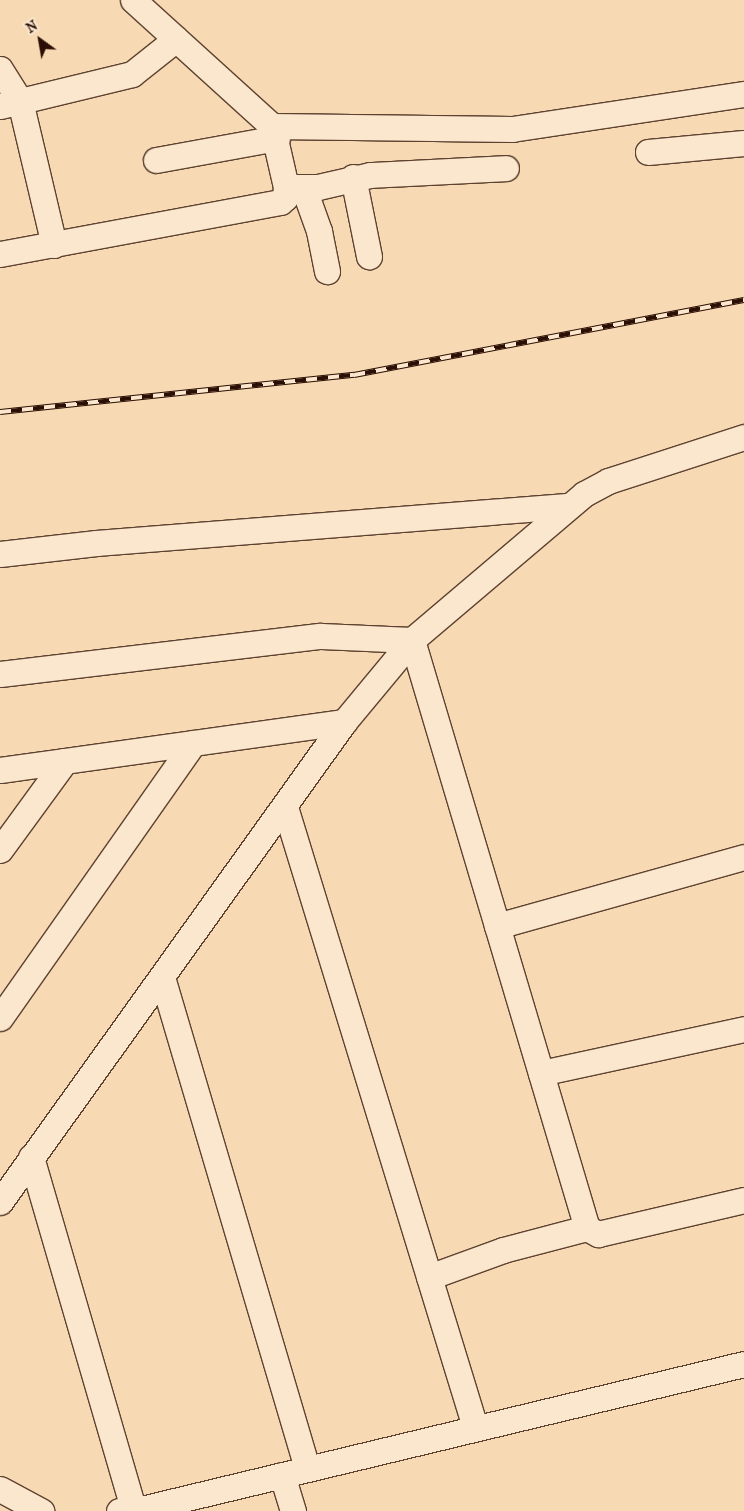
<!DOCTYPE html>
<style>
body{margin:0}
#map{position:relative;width:744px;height:1511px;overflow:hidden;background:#f7dab3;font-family:"IM FELL French Canon",serif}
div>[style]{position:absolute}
.roads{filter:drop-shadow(1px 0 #5e4230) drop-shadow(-1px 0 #5e4230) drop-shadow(0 1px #5e4230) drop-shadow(0 -1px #5e4230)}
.minor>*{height:25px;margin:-12.5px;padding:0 12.5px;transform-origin:12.5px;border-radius:12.5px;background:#fae7ce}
.rail>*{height:5.5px;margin-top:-2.75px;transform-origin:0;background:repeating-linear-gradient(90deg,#fae7ce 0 11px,#2b0f05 0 22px);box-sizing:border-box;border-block:1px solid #2b0f05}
span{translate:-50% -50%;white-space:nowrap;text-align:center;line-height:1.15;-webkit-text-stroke:5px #fae7ce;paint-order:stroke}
.north{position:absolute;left:15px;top:15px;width:50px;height:50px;-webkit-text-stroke:4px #fae7ce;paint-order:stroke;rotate:328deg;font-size:14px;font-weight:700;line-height:20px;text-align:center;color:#2b0f05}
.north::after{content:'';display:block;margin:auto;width:18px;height:22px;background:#2b0f05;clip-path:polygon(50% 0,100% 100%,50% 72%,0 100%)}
</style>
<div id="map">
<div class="roads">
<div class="minor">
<i style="left:133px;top:0;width:188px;rotate:42.2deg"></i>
<i style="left:272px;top:126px;width:240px;rotate:0.7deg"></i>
<i style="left:512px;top:129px;width:235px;rotate:-8.6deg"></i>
<i style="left:0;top:69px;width:38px;rotate:58deg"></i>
<i style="left:20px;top:101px;width:148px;rotate:76.7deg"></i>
<i style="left:0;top:106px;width:136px;rotate:-13.6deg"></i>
<i style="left:132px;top:74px;width:56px;rotate:-38.5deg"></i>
<i style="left:648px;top:152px;width:96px;rotate:-5.4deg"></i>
<i style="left:156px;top:160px;width:123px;rotate:-10.3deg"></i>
<i style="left:353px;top:177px;width:81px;rotate:78.6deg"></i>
<i style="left:286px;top:187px;width:32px"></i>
<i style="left:318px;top:187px;width:53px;rotate:-13deg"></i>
<i style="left:370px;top:175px;width:136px;rotate:-2.9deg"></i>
<i style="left:304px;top:189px;width:45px;rotate:70.3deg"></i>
<i style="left:319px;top:231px;width:41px;rotate:78.7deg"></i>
<i style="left:0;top:254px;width:285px;rotate:-10.5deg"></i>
<i style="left:280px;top:202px;width:6px;rotate:-39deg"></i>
<i style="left:285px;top:198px;width:11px;rotate:-85deg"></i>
<i style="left:286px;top:187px;width:63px;rotate:-102.9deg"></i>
<i style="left:0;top:554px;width:97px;rotate:-6.5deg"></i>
<i style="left:96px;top:543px;width:472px;rotate:-4.5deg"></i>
<i style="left:0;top:674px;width:323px;rotate:-6.8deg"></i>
<i style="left:321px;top:636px;width:91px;rotate:2.5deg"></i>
<i style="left:412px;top:640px;width:613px;rotate:73.43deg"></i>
<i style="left:587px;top:1228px;width:13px;rotate:29deg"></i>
<i style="left:598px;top:1234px;width:150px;rotate:-13.1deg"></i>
<i style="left:0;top:770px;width:66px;rotate:-7.9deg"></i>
<i style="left:285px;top:807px;width:648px;rotate:72.96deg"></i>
<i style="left:0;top:850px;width:110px;rotate:-53.9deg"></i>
<i style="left:65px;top:761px;width:282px;rotate:-8deg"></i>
<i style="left:497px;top:926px;width:256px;rotate:-15.6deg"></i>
<i style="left:162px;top:977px;width:512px;rotate:73.55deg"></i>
<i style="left:0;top:1018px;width:336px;rotate:-54.9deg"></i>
<i style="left:541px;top:1073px;width:208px;rotate:-12.2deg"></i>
<i style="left:31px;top:1157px;width:369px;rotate:73.8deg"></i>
<i style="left:0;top:1202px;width:591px;rotate:-54.37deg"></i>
<i style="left:344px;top:722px;width:107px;rotate:-50.3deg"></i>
<i style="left:412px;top:640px;width:226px;rotate:-40.3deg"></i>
<i style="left:584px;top:494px;width:27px;rotate:-28deg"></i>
<i style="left:608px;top:481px;width:143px;rotate:-17.9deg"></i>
<i style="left:429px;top:1277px;width:79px;rotate:-20deg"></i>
<i style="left:503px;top:1250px;width:87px;rotate:-14.7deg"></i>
<i style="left:282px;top:1475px;width:38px;rotate:73deg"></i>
<i style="left:0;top:1489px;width:47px;rotate:28.2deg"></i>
<i style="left:119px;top:1511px;width:14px"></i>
<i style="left:133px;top:1511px;width:628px;rotate:-13.53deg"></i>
</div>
</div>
<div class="rail">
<i style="left:0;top:412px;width:356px;rotate:-6deg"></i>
<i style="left:354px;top:375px;width:397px;rotate:-10.9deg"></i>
</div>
<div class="north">N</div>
</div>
